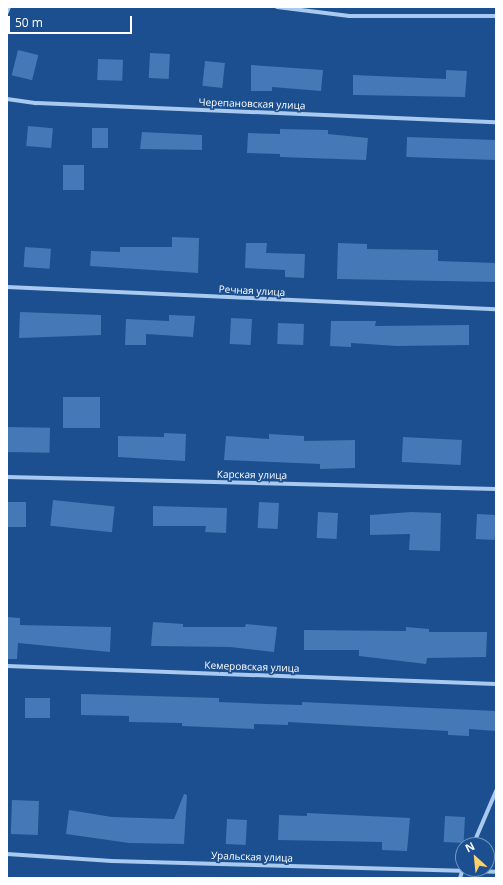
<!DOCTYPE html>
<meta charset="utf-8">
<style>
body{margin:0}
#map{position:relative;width:503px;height:885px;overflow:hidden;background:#1b4f8f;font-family:"Open Sans",sans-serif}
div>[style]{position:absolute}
.building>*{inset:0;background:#4478b7;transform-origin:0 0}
.street>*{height:4px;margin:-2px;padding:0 2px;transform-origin:2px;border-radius:2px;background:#a9c9ee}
span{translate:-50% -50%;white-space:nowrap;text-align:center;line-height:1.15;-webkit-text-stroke:3.5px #1b4f8f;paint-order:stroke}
.street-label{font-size:10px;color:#fff}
.frame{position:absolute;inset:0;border:8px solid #fff;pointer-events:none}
.north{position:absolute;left:455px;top:837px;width:40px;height:40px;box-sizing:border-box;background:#1b4f8f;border:1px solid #7695bc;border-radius:50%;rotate:333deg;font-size:11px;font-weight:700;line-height:16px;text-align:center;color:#fff}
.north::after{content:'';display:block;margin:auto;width:14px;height:18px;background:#ffd166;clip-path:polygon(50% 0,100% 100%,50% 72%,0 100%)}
.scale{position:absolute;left:8px;top:16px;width:124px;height:18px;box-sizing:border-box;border:2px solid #fff;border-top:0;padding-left:5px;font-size:12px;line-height:14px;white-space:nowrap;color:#fff;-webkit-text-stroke:3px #1b4f8f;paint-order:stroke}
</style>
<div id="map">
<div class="building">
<i style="left:18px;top:50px;width:21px;height:26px;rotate:14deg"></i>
<i style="left:150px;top:53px;width:20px;height:25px;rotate:3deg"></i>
<i style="left:98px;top:59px;width:25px;height:21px;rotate:2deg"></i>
<i style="left:205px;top:61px;width:20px;height:25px;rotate:6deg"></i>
<i style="clip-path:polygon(251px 65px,323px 70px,321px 91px,272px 87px,272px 91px,251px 91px)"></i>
<i style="clip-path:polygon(446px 70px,467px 71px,465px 97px,353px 95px,353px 75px,446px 79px)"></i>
<i style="left:28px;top:126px;width:25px;height:20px;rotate:5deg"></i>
<i style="left:92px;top:128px;width:16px;height:20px"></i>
<i style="clip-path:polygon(280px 129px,328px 130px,328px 134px,368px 138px,366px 160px,280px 157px,280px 154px,247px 153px,248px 133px,280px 134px)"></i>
<i style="clip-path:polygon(142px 132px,202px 135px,202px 150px,140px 149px)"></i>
<i style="left:407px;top:137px;width:89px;height:20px;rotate:2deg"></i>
<i style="left:63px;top:165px;width:21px;height:25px"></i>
<i style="clip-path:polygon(172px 237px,199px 238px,198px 273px,90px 266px,91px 251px,120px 252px,120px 247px,172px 247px)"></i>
<i style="clip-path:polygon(246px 243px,267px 243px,266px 253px,305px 254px,304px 278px,285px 277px,285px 270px,245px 268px)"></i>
<i style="clip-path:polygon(338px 243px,367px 244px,367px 249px,438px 250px,438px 261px,496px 263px,496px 282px,337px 279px)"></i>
<i style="left:25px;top:247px;width:26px;height:20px;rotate:4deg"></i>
<i style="clip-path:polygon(20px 312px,101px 315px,101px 335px,19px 338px)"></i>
<i style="clip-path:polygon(169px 315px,195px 316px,193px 337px,146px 334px,146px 345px,125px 345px,126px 319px,169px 321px)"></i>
<i style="left:231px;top:318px;width:21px;height:26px;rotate:3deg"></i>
<i style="clip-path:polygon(331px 321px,376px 321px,375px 326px,469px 325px,469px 345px,397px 346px,351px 343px,351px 347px,330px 346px)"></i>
<i style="left:278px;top:323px;width:26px;height:21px;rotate:2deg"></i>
<i style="left:63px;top:397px;width:37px;height:31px"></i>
<i style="left:7px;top:427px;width:43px;height:25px;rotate:1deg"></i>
<i style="clip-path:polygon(164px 433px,186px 434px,185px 461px,118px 457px,118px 436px,164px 437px)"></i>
<i style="clip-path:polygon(269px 434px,304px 436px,304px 441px,355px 440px,355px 468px,320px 469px,320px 464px,224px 460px,226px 436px,269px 439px)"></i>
<i style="left:403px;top:437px;width:59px;height:25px;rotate:3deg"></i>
<i style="left:53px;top:500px;width:62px;height:26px;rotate:6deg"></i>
<i style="left:7px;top:502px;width:19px;height:25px"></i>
<i style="left:259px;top:502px;width:20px;height:26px;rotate:3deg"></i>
<i style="clip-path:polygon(153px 506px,227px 508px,226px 533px,205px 532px,206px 526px,153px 526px)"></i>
<i style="left:318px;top:512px;width:20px;height:26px;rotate:3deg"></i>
<i style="clip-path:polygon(411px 512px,441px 513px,440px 551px,409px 550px,410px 534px,370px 535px,370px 515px)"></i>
<i style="left:477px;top:514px;width:19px;height:25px;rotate:3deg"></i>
<i style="clip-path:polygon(7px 617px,20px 618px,20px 625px,111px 627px,110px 652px,18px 643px,17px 659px,7px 659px)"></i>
<i style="clip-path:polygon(153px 622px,183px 624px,183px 627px,245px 627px,246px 624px,277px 627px,274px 652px,230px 647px,151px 646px)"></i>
<i style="clip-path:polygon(406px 627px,429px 629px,429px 632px,487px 632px,486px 657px,427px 658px,426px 664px,359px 656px,359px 650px,304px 650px,304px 630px,406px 631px)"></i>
<i style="clip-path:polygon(81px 694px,219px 698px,219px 702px,267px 704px,302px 705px,302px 702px,496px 711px,496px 731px,469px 729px,469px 736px,448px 735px,448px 731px,288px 722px,288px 725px,254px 724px,254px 729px,182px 726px,182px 723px,129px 722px,129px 716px,81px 715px)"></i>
<i style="left:25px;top:698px;width:25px;height:20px"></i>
<i style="clip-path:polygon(184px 794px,187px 795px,184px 844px,129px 843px,66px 834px,69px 810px,112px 817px,174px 819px)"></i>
<i style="left:12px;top:800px;width:27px;height:34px;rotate:2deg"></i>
<i style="clip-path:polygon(307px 813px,410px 818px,407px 851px,382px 850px,382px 842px,278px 840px,279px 815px,307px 816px)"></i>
<i style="left:445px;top:816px;width:20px;height:26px;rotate:3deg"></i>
<i style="left:227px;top:819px;width:20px;height:25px;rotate:3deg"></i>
</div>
<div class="street">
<i style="left:277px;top:7px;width:73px;rotate:7.1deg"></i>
<i style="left:349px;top:16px;width:147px"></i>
<i style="left:7px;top:12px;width:5px;rotate:-68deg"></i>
<i style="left:7px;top:99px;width:30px;rotate:8deg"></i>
<i style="left:37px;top:103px;width:459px;rotate:2.4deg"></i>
<i style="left:7px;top:287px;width:489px;rotate:2.6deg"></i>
<i style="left:7px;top:477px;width:489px;rotate:1.4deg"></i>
<i style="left:7px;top:666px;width:489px;rotate:2.1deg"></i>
<i style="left:473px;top:845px;width:59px;rotate:-66.9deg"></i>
<i style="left:7px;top:854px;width:105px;rotate:3.8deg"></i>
<i style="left:112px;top:861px;width:384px;rotate:1.6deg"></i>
<i style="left:460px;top:878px;width:9px;rotate:-72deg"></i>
</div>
<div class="street-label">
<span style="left:252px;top:104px;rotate:2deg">Черепановская улица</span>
<span style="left:252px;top:291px;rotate:3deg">Речная улица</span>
<span style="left:252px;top:475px;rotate:1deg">Карская улица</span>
<span style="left:252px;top:667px;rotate:2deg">Кемеровская улица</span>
<span style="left:252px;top:857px;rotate:2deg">Уральская улица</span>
</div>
<div class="frame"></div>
<div class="north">N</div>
<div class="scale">50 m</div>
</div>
